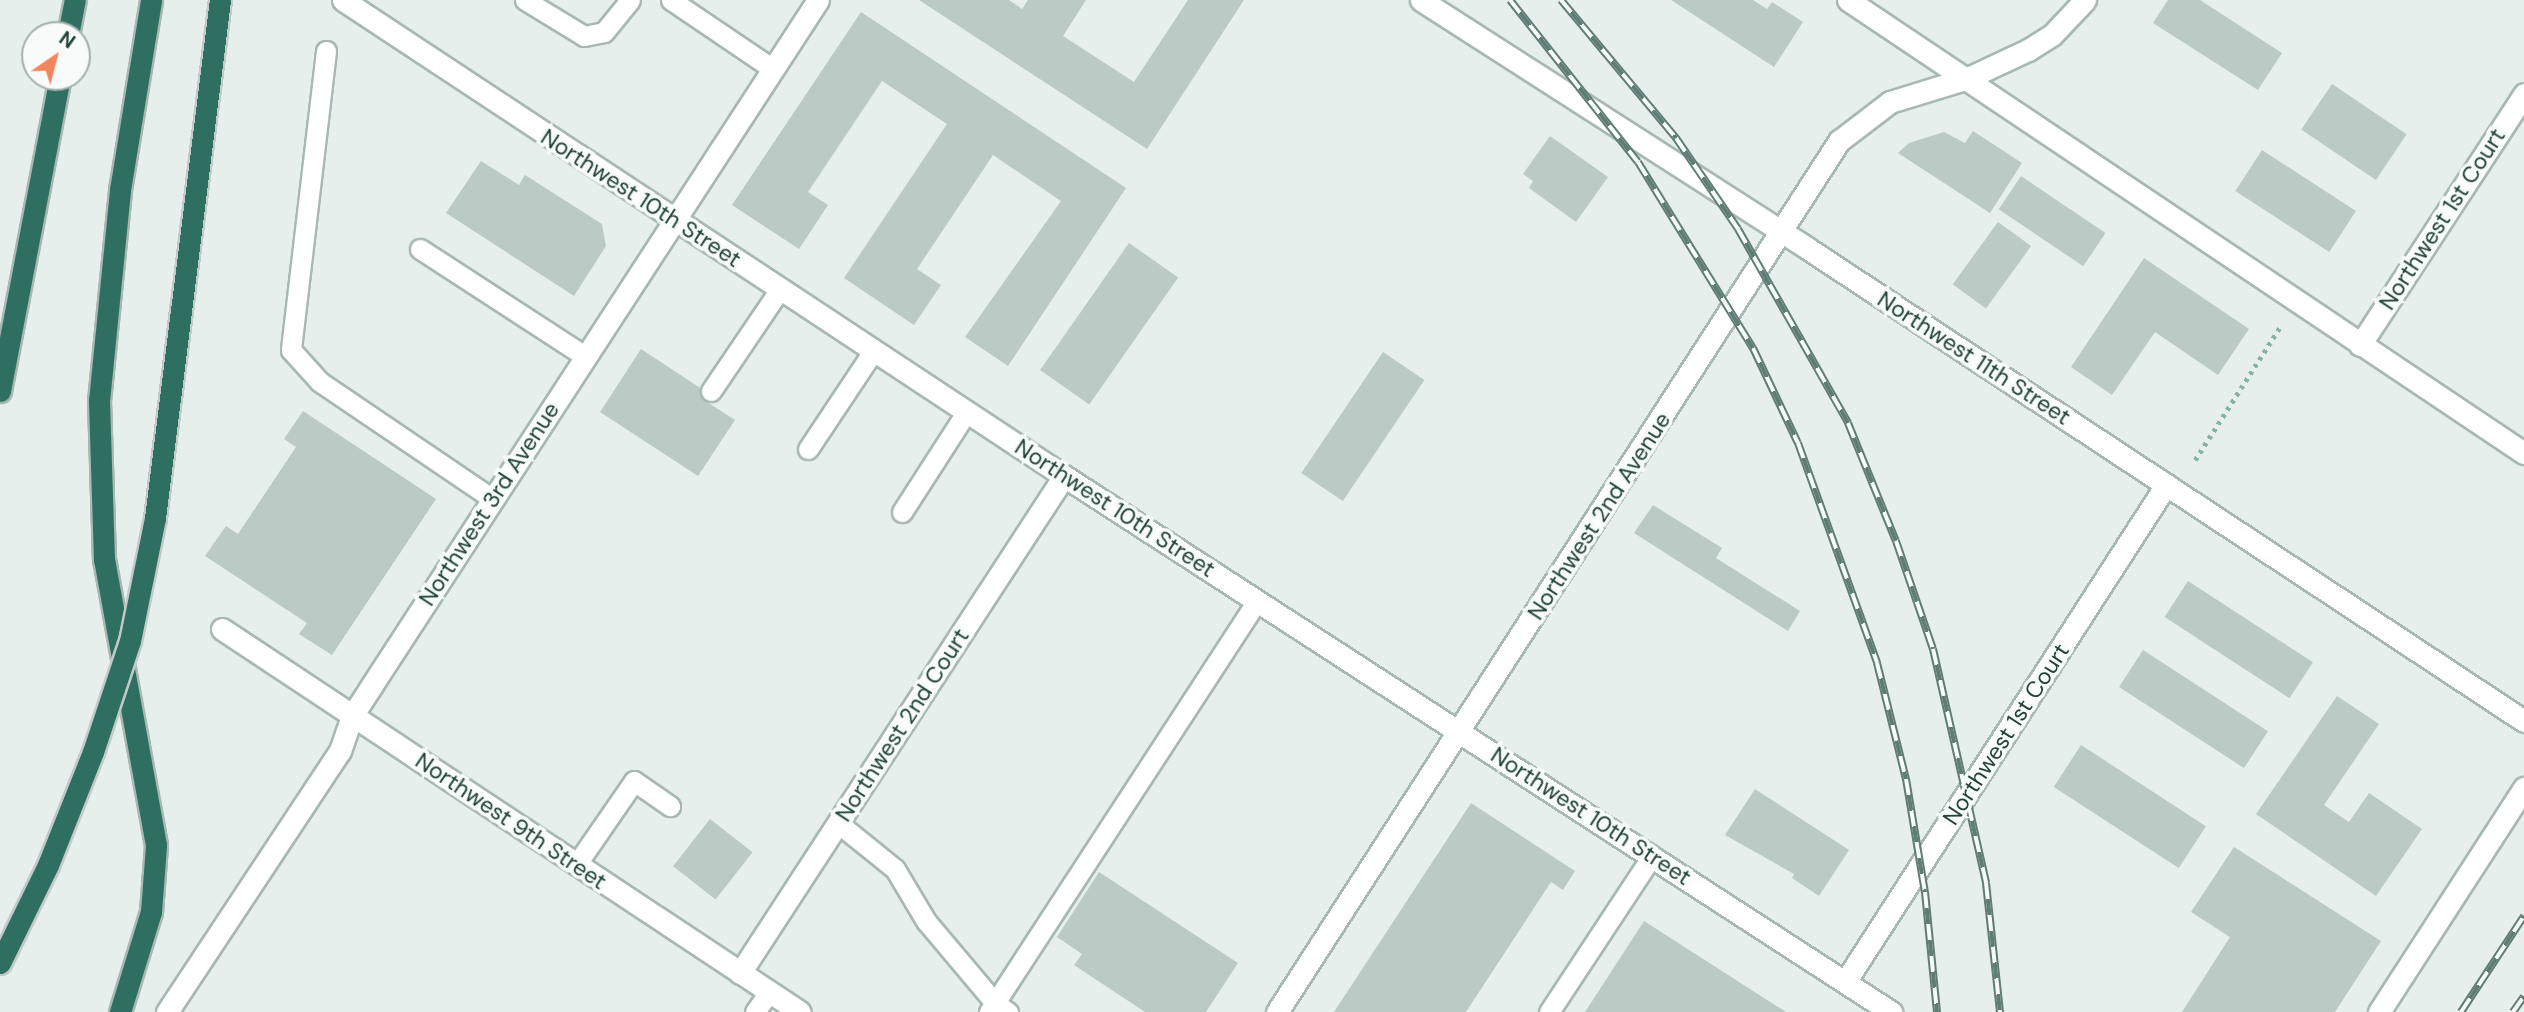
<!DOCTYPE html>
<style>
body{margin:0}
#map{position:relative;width:2524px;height:1012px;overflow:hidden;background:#e6efeb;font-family:"DM Sans",sans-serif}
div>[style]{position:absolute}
.building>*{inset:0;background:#bbcac4;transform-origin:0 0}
.path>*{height:4.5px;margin-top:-2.25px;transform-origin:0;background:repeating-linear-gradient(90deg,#86b3a5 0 3.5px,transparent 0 8.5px)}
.roads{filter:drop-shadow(2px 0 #a8b8b2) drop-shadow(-2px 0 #a8b8b2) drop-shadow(0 2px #a8b8b2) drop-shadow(0 -2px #a8b8b2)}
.service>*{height:19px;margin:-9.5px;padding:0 9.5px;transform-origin:9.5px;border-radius:9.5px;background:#fff}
.minor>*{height:21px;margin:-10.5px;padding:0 10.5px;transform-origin:10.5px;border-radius:10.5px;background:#fff}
.tertiary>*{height:21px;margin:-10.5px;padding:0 10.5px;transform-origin:10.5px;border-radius:10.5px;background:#fff}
.motorway>*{height:21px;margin:-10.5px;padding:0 10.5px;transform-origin:10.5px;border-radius:10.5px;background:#2f6f62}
.rail>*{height:8px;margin-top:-4px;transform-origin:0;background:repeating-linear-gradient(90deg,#f7fbf9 0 16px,#5f7d75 0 32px);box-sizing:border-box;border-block:2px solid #5f7d75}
.bridges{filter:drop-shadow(2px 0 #c2cac8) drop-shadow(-2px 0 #c2cac8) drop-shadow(0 2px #c2cac8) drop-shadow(0 -2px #c2cac8)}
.motorway-bridge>*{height:21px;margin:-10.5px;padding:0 10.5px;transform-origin:10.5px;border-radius:10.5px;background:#2f6f62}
span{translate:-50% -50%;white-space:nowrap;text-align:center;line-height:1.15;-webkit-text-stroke:7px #f7fbf9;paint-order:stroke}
.street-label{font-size:23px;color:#24423a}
.north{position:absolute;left:21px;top:21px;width:70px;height:70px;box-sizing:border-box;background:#f7fbf9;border:2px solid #a3b1ad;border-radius:50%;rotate:35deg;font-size:19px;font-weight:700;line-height:28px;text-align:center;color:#24423a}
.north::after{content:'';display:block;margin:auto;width:24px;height:32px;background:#f4845f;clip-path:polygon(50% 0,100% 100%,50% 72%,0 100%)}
</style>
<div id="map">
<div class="building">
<i style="clip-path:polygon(919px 0,1009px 0,1022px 9px,1028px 0,1086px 0,1063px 36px,1134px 82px,1188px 0,1244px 0,1147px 149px)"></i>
<i style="clip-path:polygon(1671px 0,1753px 0,1767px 9px,1772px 2px,1803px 22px,1774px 67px)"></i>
<i style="clip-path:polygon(2168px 0,2200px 0,2282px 53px,2258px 90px,2153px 23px)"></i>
<i style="clip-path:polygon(861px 12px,1126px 188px,1008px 366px,965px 337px,1061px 201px,993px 155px,917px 269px,941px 285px,914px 325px,844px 278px,947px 124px,882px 81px,808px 192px,828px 205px,799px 249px,732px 205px)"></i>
<i style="left:2332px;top:84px;width:90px;height:55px;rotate:34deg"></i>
<i style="clip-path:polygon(1973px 131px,2022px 163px,1990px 213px,1898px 153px,1909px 143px,1944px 132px,1965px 143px)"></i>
<i style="clip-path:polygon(1550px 136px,1608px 177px,1576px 222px,1529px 188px,1533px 181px,1523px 174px)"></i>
<i style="left:2262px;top:150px;width:112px;height:49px;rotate:33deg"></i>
<i style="clip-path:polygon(481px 161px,519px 185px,525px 175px,602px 224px,606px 246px,574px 296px,446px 213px)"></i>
<i style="left:2021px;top:176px;width:102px;height:40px;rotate:34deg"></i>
<i style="left:1998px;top:222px;width:41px;height:77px;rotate:36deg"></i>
<i style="left:1129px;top:243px;width:60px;height:155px;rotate:35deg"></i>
<i style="clip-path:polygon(2144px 258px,2249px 329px,2218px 375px,2155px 332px,2112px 395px,2071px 367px)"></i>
<i style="clip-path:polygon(641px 349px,711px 395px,707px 402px,735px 420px,698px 476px,600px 412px)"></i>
<i style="left:1383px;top:352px;width:50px;height:146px;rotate:34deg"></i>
<i style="clip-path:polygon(303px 411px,436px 499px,332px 655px,299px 634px,307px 623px,205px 556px,226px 526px,238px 534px,296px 447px,284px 439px)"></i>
<i style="clip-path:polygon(1653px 505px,1722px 548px,1716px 558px,1800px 611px,1788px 631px,1634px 533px)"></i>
<i style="left:2188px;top:581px;width:149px;height:43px;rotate:33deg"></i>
<i style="left:2143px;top:650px;width:149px;height:44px;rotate:33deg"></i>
<i style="clip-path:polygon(2337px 696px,2379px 724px,2324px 805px,2349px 822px,2369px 793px,2422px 829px,2376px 896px,2256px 814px)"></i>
<i style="left:2081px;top:745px;width:149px;height:50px;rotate:33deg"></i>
<i style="clip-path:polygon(1755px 789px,1849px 850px,1819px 896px,1792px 878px,1794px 874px,1725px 835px)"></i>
<i style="clip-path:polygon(1471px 803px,1575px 871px,1563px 890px,1551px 882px,1466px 1012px,1334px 1012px)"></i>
<i style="left:710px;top:819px;width:54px;height:60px;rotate:38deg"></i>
<i style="clip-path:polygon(2234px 847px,2381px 941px,2335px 1012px,2182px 1012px,2230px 937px,2191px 912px)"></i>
<i style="clip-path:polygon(1099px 872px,1238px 963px,1206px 1012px,1145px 1012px,1074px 965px,1082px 954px,1057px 937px)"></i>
<i style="clip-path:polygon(1644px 921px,1786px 1012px,1585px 1012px)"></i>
</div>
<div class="path">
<i style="left:2195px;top:460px;width:158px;rotate:-57.4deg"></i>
</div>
<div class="roads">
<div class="service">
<i style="left:525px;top:0;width:69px;rotate:31.4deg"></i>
<i style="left:584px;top:36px;width:20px;rotate:-11deg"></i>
<i style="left:604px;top:32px;width:41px;rotate:-50.9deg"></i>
<i style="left:671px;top:0;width:123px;rotate:34.1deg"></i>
<i style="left:326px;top:51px;width:301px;rotate:96.7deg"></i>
<i style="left:291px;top:350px;width:43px;rotate:47.8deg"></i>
<i style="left:320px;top:382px;width:209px;rotate:34.1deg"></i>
<i style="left:420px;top:249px;width:197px;rotate:33deg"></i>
<i style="left:711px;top:391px;width:123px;rotate:-55.9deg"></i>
<i style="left:808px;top:449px;width:119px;rotate:-56.3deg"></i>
<i style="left:902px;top:512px;width:120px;rotate:-57.2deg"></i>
<i style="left:838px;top:823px;width:73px;rotate:38.9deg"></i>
<i style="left:895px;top:869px;width:61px;rotate:59.2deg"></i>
<i style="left:926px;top:921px;width:107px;rotate:49.9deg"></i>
<i style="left:995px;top:1003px;width:16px;rotate:35deg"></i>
<i style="left:576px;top:865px;width:102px;rotate:-55.4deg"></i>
<i style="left:634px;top:781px;width:44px;rotate:34.8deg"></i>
<i style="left:755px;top:1012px;width:24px;rotate:-55deg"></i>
<i style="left:989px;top:1012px;width:491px;rotate:-56.9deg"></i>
<i style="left:1549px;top:1012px;width:187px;rotate:-56.6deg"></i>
</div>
<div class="minor">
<i style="left:1848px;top:0;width:814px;rotate:33.83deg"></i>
<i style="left:2360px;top:345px;width:300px;rotate:-56.8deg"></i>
<i style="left:222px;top:629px;width:693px;rotate:33.53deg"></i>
<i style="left:740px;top:973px;width:593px;rotate:-56.9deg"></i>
<i style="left:1845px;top:982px;width:592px;rotate:-57.14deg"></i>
<i style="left:2379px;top:1012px;width:267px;rotate:-57.1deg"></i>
</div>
<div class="tertiary">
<i style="left:343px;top:0;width:864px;rotate:33.43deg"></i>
<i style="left:1064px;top:476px;width:986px;rotate:32.95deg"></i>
<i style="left:1421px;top:0;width:459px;rotate:32.7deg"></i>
<i style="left:1807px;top:248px;width:859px;rotate:33.41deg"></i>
<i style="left:167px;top:1012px;width:313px;rotate:-56.5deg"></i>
<i style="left:340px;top:751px;width:37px;rotate:-71deg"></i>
<i style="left:352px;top:716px;width:37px;rotate:-57deg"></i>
<i style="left:372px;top:685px;width:817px;rotate:-56.93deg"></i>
<i style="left:1277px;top:1012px;width:1037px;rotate:-57.17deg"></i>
<i style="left:1839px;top:141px;width:64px;rotate:-37.4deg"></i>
<i style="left:1890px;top:102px;width:82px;rotate:-17.1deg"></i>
<i style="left:1968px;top:78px;width:66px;rotate:-25deg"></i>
<i style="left:2028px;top:50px;width:28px;rotate:-32deg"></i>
<i style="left:2052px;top:35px;width:48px;rotate:-46.7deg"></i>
</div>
<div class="motorway">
<i style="left:68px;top:35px;width:36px;rotate:-79deg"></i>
<i style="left:0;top:391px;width:320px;rotate:-79.2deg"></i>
<i style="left:120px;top:1012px;width:105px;rotate:-72.8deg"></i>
<i style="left:151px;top:912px;width:67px;rotate:-85.7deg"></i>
<i style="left:156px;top:845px;width:290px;rotate:-100.3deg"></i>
<i style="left:104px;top:560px;width:159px;rotate:-91.8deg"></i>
<i style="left:99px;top:401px;width:212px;rotate:-84.3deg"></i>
<i style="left:120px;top:190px;width:193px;rotate:-80.7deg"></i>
</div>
</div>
<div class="rail">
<i style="left:1510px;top:0;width:206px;rotate:51.7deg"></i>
<i style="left:1638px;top:162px;width:219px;rotate:58.3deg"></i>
<i style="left:1753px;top:348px;width:105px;rotate:64.7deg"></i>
<i style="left:1798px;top:443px;width:234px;rotate:70.2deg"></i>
<i style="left:1877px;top:663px;width:120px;rotate:76deg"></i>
<i style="left:1906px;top:779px;width:115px;rotate:80.5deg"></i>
<i style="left:1925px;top:892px;width:121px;rotate:84.3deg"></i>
<i style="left:1561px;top:0;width:180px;rotate:50.2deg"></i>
<i style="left:1676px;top:138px;width:110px;rotate:55.7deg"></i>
<i style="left:1738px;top:229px;width:223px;rotate:60.4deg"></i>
<i style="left:1848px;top:423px;width:127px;rotate:67.9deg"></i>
<i style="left:1896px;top:541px;width:114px;rotate:71.1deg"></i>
<i style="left:1933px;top:649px;width:240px;rotate:77.2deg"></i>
<i style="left:1986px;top:883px;width:130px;rotate:83.8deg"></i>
<i style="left:2461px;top:1012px;width:115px;rotate:-56.7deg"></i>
<i style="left:2513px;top:1012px;width:19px;rotate:-55deg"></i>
</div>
<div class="bridges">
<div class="motorway-bridge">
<i style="left:0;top:963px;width:109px;rotate:-63.9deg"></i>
<i style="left:48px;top:865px;width:122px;rotate:-68.3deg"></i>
<i style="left:93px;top:752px;width:117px;rotate:-71.6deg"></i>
<i style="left:130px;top:641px;width:126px;rotate:-78.5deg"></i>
<i style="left:155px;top:518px;width:522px;rotate:-82.85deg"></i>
</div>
</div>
<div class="street-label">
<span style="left:641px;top:198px;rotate:33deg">Northwest 10th Street</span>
<span style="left:2442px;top:219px;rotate:-57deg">Northwest 1st Court</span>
<span style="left:1974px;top:358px;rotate:33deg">Northwest 11th Street</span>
<span style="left:489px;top:504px;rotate:-57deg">Northwest 3rd Avenue</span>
<span style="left:1115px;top:508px;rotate:33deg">Northwest 10th Street</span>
<span style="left:1599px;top:516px;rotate:-57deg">Northwest 2nd Avenue</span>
<span style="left:902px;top:725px;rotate:-57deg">Northwest 2nd Court</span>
<span style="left:2006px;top:734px;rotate:-57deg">Northwest 1st Court</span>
<span style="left:1591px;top:816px;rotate:33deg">Northwest 10th Street</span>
<span style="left:511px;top:821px;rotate:34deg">Northwest 9th Street</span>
</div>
<div class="north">N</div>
</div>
